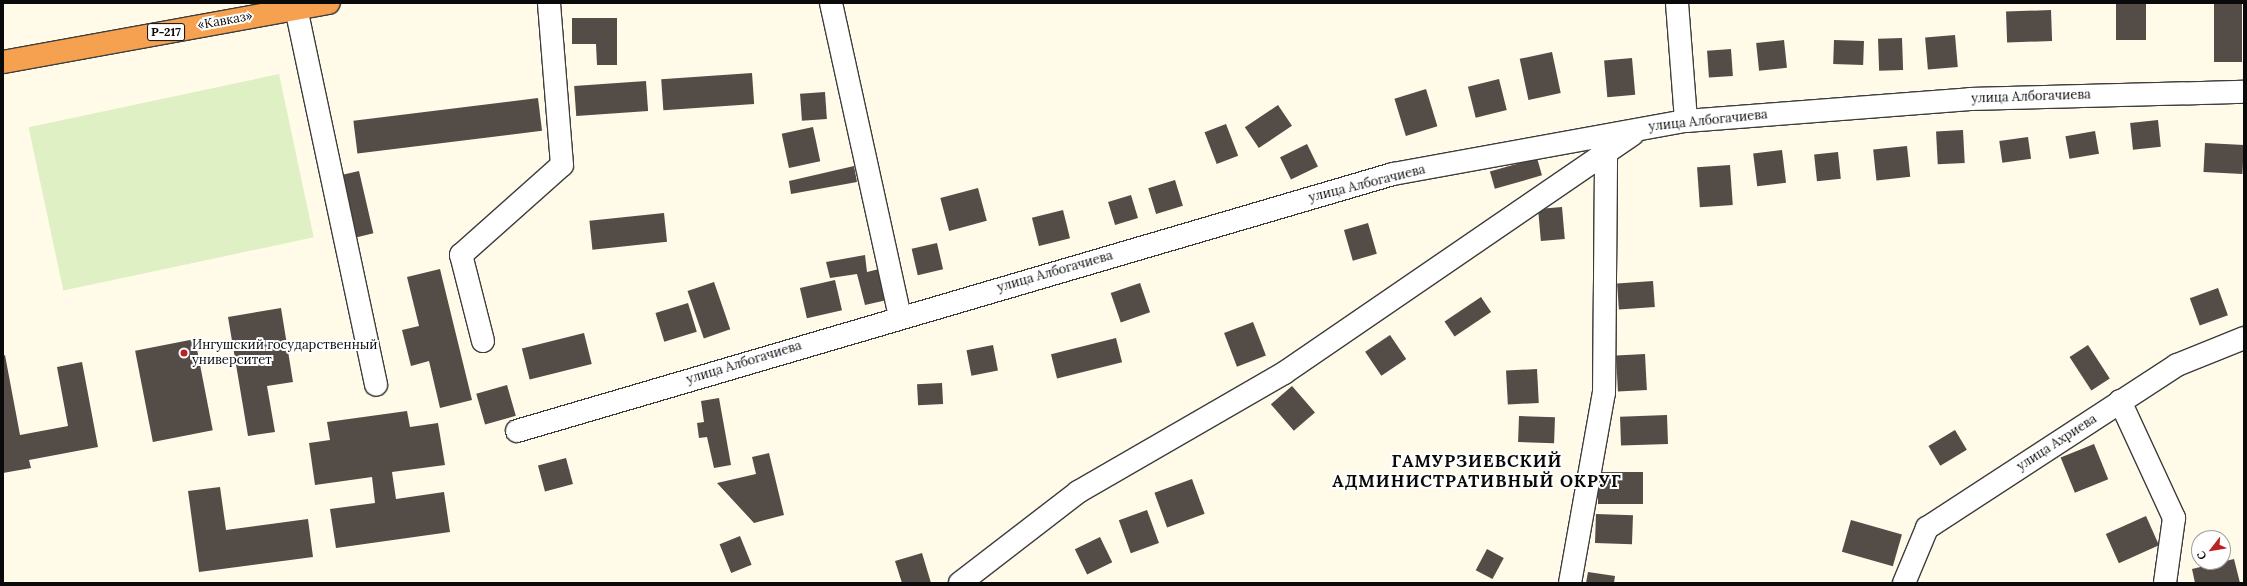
<!DOCTYPE html>
<meta charset="utf-8">
<style>
body{margin:0}
#map{position:relative;width:2247px;height:586px;overflow:hidden;background:#fffbe8;font-family:Lora,serif}
div>[style]{position:absolute}
.pitch>*{inset:0;background:#dff0c4;transform-origin:0 0}
.building>*{inset:0;background:#534c47;transform-origin:0 0}
.roads{filter:drop-shadow(1px 0 #3d3d3d) drop-shadow(-1px 0 #3d3d3d) drop-shadow(0 1px #3d3d3d) drop-shadow(0 -1px #3d3d3d)}
.minor>*{height:22px;margin:-11px;padding:0 11px;transform-origin:11px;border-radius:11px;background:#fff}
.highway>*{height:22px;margin:-11px;padding:0 11px;transform-origin:11px;border-radius:11px;background:#f6a14f}
.dots>*{width:11px;height:11px;translate:-50% -50%;box-sizing:border-box;border:2px solid #fff;border-radius:50%}
span{translate:-50% -50%;white-space:nowrap;text-align:center;line-height:1.15;-webkit-text-stroke:4px #fff;paint-order:stroke}
.shield-label span{padding:1px 3px;background:#fff;border:1px solid;border-radius:3px;-webkit-text-stroke-width:0}
.shield-label{font-size:12px;color:#0a0a0a;font-weight:700}
.street-label{font-size:13px;color:#0a0a0a}
.poi-label{font-size:13px;color:#0a0a0a}
.left{translate:0 -50%;text-align:left}
.district-label{font-size:17px;color:#0a0a0a;font-weight:700;letter-spacing:1px}
.frame{position:absolute;inset:0;border:4px solid #0a0a0a;pointer-events:none}
.north{position:absolute;left:2191px;top:530px;width:40px;height:40px;box-sizing:border-box;background:#fff;border:1px solid #9d9d9d;border-radius:50%;rotate:239deg;font-size:11px;font-weight:700;line-height:16px;text-align:center;color:#0a0a0a}
.north::after{content:'';display:block;margin:auto;width:14px;height:18px;background:#bb2225;clip-path:polygon(50% 0,100% 100%,50% 72%,0 100%)}
</style>
<div id="map">
<div class="pitch">
<i style="left:279px;top:74px;width:167px;height:256px;rotate:78deg"></i>
</div>
<div class="building">
<i style="left:2116px;top:3px;width:30px;height:37px"></i>
<i style="left:2214px;top:3px;width:28px;height:59px"></i>
<i style="left:2051px;top:10px;width:31px;height:45px;rotate:88deg"></i>
<i style="clip-path:polygon(572px 18px,617px 18px,617px 65px,597px 65px,596px 44px,572px 44px)"></i>
<i style="left:1955px;top:35px;width:32px;height:30px;rotate:85deg"></i>
<i style="left:1902px;top:38px;width:32px;height:24px;rotate:88deg"></i>
<i style="left:1784px;top:40px;width:28px;height:28px;rotate:84deg"></i>
<i style="left:1834px;top:40px;width:30px;height:24px;rotate:2deg"></i>
<i style="left:1731px;top:49px;width:27px;height:24px;rotate:86deg"></i>
<i style="left:1552px;top:52px;width:42px;height:33px;rotate:78deg"></i>
<i style="left:1632px;top:58px;width:37px;height:28px;rotate:85deg"></i>
<i style="left:752px;top:73px;width:31px;height:91px;rotate:86deg"></i>
<i style="left:1499px;top:79px;width:32px;height:32px;rotate:76deg"></i>
<i style="left:646px;top:81px;width:30px;height:72px;rotate:86deg"></i>
<i style="left:1426px;top:89px;width:39px;height:33px;rotate:73deg"></i>
<i style="left:825px;top:92px;width:27px;height:25px;rotate:86deg"></i>
<i style="left:538px;top:98px;width:33px;height:186px;rotate:83deg"></i>
<i style="left:1278px;top:105px;width:25px;height:40px;rotate:56deg"></i>
<i style="left:2158px;top:120px;width:27px;height:28px;rotate:84deg"></i>
<i style="left:1226px;top:124px;width:34px;height:23px;rotate:69deg"></i>
<i style="left:813px;top:127px;width:35px;height:32px;rotate:78deg"></i>
<i style="left:1963px;top:130px;width:33px;height:27px;rotate:87deg"></i>
<i style="left:2095px;top:131px;width:23px;height:30px;rotate:80deg"></i>
<i style="left:2028px;top:137px;width:22px;height:29px;rotate:82deg"></i>
<i style="left:2205px;top:143px;width:39px;height:29px;rotate:3deg"></i>
<i style="left:1307px;top:144px;width:25px;height:30px;rotate:64deg"></i>
<i style="left:1907px;top:146px;width:31px;height:34px;rotate:84deg"></i>
<i style="left:1782px;top:150px;width:33px;height:29px;rotate:83deg"></i>
<i style="left:1838px;top:152px;width:27px;height:24px;rotate:84deg"></i>
<i style="left:1537px;top:158px;width:18px;height:49px;rotate:74deg"></i>
<i style="left:1730px;top:165px;width:40px;height:33px;rotate:86deg"></i>
<i style="clip-path:polygon(854px 166px,857px 182px,791px 194px,789px 181px)"></i>
<i style="left:359px;top:171px;width:64px;height:18px;rotate:77deg"></i>
<i style="left:1175px;top:180px;width:27px;height:28px;rotate:73deg"></i>
<i style="left:978px;top:188px;width:34px;height:39px;rotate:75deg"></i>
<i style="left:1131px;top:195px;width:24px;height:24px;rotate:73deg"></i>
<i style="left:1562px;top:207px;width:32px;height:24px;rotate:85deg"></i>
<i style="left:1063px;top:210px;width:29px;height:32px;rotate:76deg"></i>
<i style="left:664px;top:213px;width:29px;height:75px;rotate:84deg"></i>
<i style="left:1368px;top:223px;width:32px;height:25px;rotate:74deg"></i>
<i style="left:937px;top:243px;width:27px;height:26px;rotate:77deg"></i>
<i style="clip-path:polygon(865px 255px,867px 272px,879px 269px,887px 300px,865px 305px,857px 274px,830px 278px,826px 262px)"></i>
<i style="clip-path:polygon(440px 269px,472px 400px,440px 408px,429px 361px,411px 366px,402px 330px,419px 326px,407px 277px)"></i>
<i style="left:835px;top:280px;width:31px;height:36px;rotate:77deg"></i>
<i style="left:1653px;top:281px;width:26px;height:36px;rotate:86deg"></i>
<i style="left:714px;top:282px;width:50px;height:28px;rotate:71deg"></i>
<i style="left:1140px;top:283px;width:31px;height:31px;rotate:71deg"></i>
<i style="left:2218px;top:288px;width:29px;height:30px;rotate:70deg"></i>
<i style="left:1481px;top:297px;width:18px;height:44px;rotate:56deg"></i>
<i style="left:688px;top:303px;width:30px;height:34px;rotate:73deg"></i>
<i style="clip-path:polygon(281px 308px,293px 382px,267px 386px,275px 432px,248px 436px,228px 317px)"></i>
<i style="left:1253px;top:322px;width:36px;height:31px;rotate:69deg"></i>
<i style="left:584px;top:333px;width:32px;height:64px;rotate:76deg"></i>
<i style="left:1390px;top:335px;width:29px;height:30px;rotate:56deg"></i>
<i style="left:1116px;top:338px;width:25px;height:67px;rotate:76deg"></i>
<i style="left:195px;top:339px;width:93px;height:61px;rotate:79deg"></i>
<i style="left:993px;top:345px;width:26px;height:27px;rotate:79deg"></i>
<i style="left:2088px;top:345px;width:40px;height:22px;rotate:57deg"></i>
<i style="left:1645px;top:354px;width:36px;height:29px;rotate:87deg"></i>
<i style="clip-path:polygon(5px 355px,20px 435px,68px 426px,57px 367px,82px 362px,98px 447px,29px 460px,31px 468px,3px 473px,3px 356px)"></i>
<i style="left:1537px;top:369px;width:34px;height:31px;rotate:87deg"></i>
<i style="left:942px;top:383px;width:21px;height:25px;rotate:87deg"></i>
<i style="left:507px;top:385px;width:32px;height:32px;rotate:74deg"></i>
<i style="left:1292px;top:386px;width:35px;height:28px;rotate:49deg"></i>
<i style="clip-path:polygon(719px 398px,731px 465px,714px 468px,707px 437px,699px 438px,697px 423px,704px 422px,701px 401px)"></i>
<i style="clip-path:polygon(407px 411px,410px 427px,438px 423px,445px 465px,392px 472px,396px 499px,444px 492px,450px 532px,336px 548px,330px 509px,375px 503px,372px 477px,315px 485px,309px 443px,330px 440px,327px 422px)"></i>
<i style="left:1667px;top:415px;width:29px;height:47px;rotate:88deg"></i>
<i style="left:1519px;top:416px;width:36px;height:26px;rotate:2deg"></i>
<i style="left:1955px;top:430px;width:23px;height:31px;rotate:59deg"></i>
<i style="left:2094px;top:444px;width:38px;height:36px;rotate:68deg"></i>
<i style="clip-path:polygon(769px 453px,784px 515px,754px 523px,717px 483px,756px 474px,752px 457px)"></i>
<i style="left:566px;top:458px;width:27px;height:29px;rotate:75deg"></i>
<i style="left:1598px;top:472px;width:45px;height:32px"></i>
<i style="left:1192px;top:479px;width:37px;height:40px;rotate:70deg"></i>
<i style="clip-path:polygon(220px 487px,226px 530px,308px 519px,313px 557px,199px 572px,188px 491px)"></i>
<i style="left:1147px;top:510px;width:35px;height:30px;rotate:70deg"></i>
<i style="left:1596px;top:514px;width:37px;height:29px;rotate:2deg"></i>
<i style="left:2146px;top:516px;width:32px;height:44px;rotate:66deg"></i>
<i style="left:1851px;top:520px;width:53px;height:33px;rotate:16deg"></i>
<i style="left:740px;top:536px;width:31px;height:22px;rotate:68deg"></i>
<i style="left:1100px;top:537px;width:28px;height:28px;rotate:64deg"></i>
<i style="left:1487px;top:549px;width:19px;height:24px;rotate:28deg"></i>
<i style="clip-path:polygon(922px 553px,931px 583px,902px 583px,895px 561px)"></i>
<i style="clip-path:polygon(2234px 559px,2240px 583px,2195px 583px,2192px 569px)"></i>
<i style="clip-path:polygon(1588px 572px,1615px 576px,1614px 583px,1586px 583px)"></i>
</div>
<div class="roads">
<div class="minor">
<i style="left:831px;top:3px;width:321px;rotate:77.6deg"></i>
<i style="left:1677px;top:3px;width:118px;rotate:85.6deg"></i>
<i style="left:296px;top:8px;width:385px;rotate:78deg"></i>
<i style="left:483px;top:341px;width:89px;rotate:-104.3deg"></i>
<i style="left:461px;top:255px;width:135px;rotate:-41.7deg"></i>
<i style="left:562px;top:165px;width:163px;rotate:-94.6deg"></i>
<i style="left:2120px;top:401px;width:129px;rotate:65.2deg"></i>
<i style="left:2174px;top:518px;width:66px;rotate:97.9deg"></i>
<i style="left:517px;top:431px;width:913px;rotate:-16.35deg"></i>
<i style="left:1393px;top:174px;width:298px;rotate:-10.3deg"></i>
<i style="left:1686px;top:121px;width:285px;rotate:-4.4deg"></i>
<i style="left:1970px;top:99px;width:274px;rotate:-1.5deg"></i>
<i style="left:960px;top:583px;width:149px;rotate:-37.6deg"></i>
<i style="left:1078px;top:492px;width:238px;rotate:-30deg"></i>
<i style="left:1284px;top:373px;width:422px;rotate:-34.4deg"></i>
<i style="left:1570px;top:583px;width:193px;rotate:-79.9deg"></i>
<i style="left:1604px;top:393px;width:242px;rotate:-89.5deg"></i>
<i style="left:1904px;top:583px;width:60px;rotate:-67.3deg"></i>
<i style="left:1927px;top:528px;width:298px;rotate:-33.1deg"></i>
<i style="left:2177px;top:365px;width:72px;rotate:-21.9deg"></i>
</div>
<div class="highway">
<i style="left:3px;top:62px;width:331px;rotate:-10.3deg"></i>
</div>
</div>
<div class="dots">
<i style="left:184px;top:353px;background:#bb2225"></i>
</div>
<div class="shield-label">
<span style="left:166px;top:32px">Р-217</span>
</div>
<div class="street-label">
<span style="left:225px;top:21px;rotate:-10deg">«Кавказ»</span>
<span style="left:2031px;top:97px;rotate:-2deg">улица Албогачиева</span>
<span style="left:1708px;top:121px;rotate:-6deg">улица Албогачиева</span>
<span style="left:1367px;top:184px;rotate:-14deg">улица Албогачиева</span>
<span style="left:1055px;top:272px;rotate:-16deg">улица Албогачиева</span>
<span style="left:744px;top:363px;rotate:-17deg">улица Албогачиева</span>
<span style="left:2057px;top:443px;rotate:-33deg">улица Ахриева</span>
</div>
<div class="poi-label">
<span class="left" style="left:192px;top:353px">Ингушский государственный<br>университет</span>
</div>
<div class="district-label">
<span style="left:1477px;top:472px">ГАМУРЗИЕВСКИЙ<br>АДМИНИСТРАТИВНЫЙ ОКРУГ</span>
</div>
<div class="frame"></div>
<div class="north">С</div>
</div>
